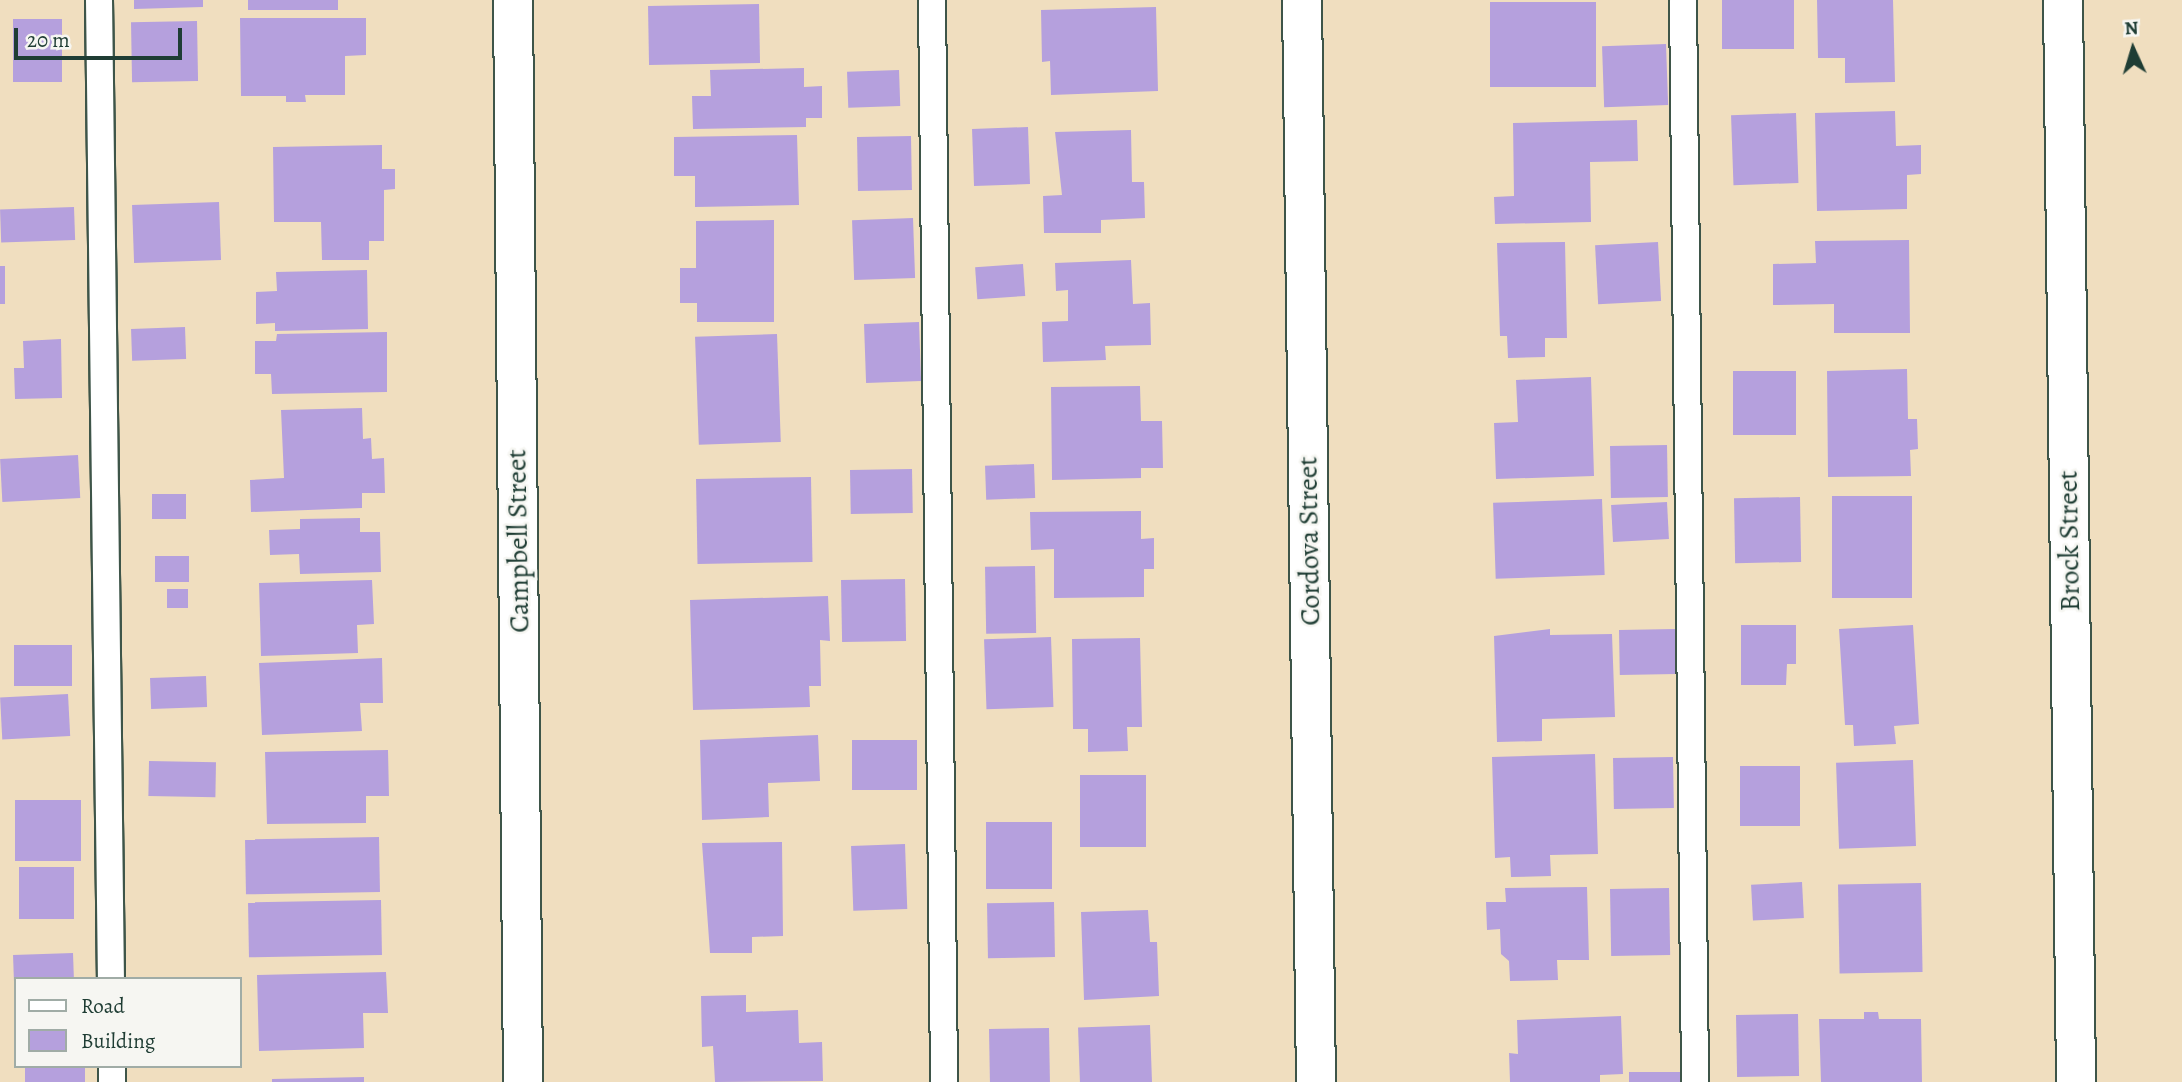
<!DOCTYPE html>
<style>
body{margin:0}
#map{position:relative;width:2182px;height:1082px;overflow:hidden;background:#f0debf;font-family:Alegreya,serif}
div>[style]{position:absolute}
.building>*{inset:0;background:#b5a0dd;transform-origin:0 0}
.roads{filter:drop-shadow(2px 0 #3e5549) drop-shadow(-2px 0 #3e5549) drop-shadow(0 2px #3e5549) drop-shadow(0 -2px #3e5549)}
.service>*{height:26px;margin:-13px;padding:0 13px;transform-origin:13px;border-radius:13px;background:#fff}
.minor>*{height:38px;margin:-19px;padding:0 19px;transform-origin:19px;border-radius:19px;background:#fff}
span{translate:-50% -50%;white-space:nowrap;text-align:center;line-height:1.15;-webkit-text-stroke:5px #f6f6f2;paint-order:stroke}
.street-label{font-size:28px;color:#1f3d34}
.legend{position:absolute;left:14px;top:977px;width:228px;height:91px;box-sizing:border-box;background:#f6f6f2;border:2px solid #a0aca6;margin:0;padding:9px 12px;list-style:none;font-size:21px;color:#1f3d34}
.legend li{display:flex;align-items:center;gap:14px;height:35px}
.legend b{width:35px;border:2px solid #a0aca6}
.north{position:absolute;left:2098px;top:14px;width:70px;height:70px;-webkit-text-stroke:5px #f6f6f2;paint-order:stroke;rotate:356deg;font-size:19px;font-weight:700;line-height:28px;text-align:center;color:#1f3d34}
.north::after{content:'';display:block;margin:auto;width:24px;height:32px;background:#1f3d34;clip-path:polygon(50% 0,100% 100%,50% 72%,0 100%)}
.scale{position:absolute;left:14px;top:28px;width:168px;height:32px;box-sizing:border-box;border:4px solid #1f3d34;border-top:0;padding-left:9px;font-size:21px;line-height:24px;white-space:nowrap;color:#1f3d34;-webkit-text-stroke:5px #f6f6f2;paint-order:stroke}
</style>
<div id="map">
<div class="building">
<i style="clip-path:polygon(134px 0,203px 0,203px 7px,134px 9px)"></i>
<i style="left:248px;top:0;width:90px;height:10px"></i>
<i style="left:1722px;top:0;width:72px;height:49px"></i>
<i style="clip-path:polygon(1817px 0,1893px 0,1895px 82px,1845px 83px,1845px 58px,1818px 58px)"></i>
<i style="left:1490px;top:2px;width:106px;height:85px"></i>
<i style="left:759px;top:4px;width:59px;height:111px;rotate:89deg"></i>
<i style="clip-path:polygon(1156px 7px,1158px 91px,1051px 95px,1050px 61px,1042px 62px,1041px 10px)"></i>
<i style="clip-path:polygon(240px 18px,366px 18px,366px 55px,345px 56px,345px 95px,305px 95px,306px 102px,286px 102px,286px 96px,241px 96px)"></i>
<i style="left:13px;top:19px;width:49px;height:63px"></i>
<i style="left:197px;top:21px;width:60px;height:66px;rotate:89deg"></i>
<i style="left:1666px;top:44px;width:61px;height:64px;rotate:88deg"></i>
<i style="clip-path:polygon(804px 68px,804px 87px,822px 86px,822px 118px,806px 118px,806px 127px,693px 129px,692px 96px,711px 96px,710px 70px)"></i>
<i style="left:899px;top:70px;width:36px;height:52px;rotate:88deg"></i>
<i style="clip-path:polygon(1895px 111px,1896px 146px,1921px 145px,1921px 174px,1907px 175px,1907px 209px,1817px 211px,1815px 113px)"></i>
<i style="left:1796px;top:113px;width:70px;height:65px;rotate:88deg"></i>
<i style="clip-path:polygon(1637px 120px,1638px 161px,1590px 162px,1591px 222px,1495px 224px,1494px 197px,1514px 196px,1513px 123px)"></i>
<i style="left:1028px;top:127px;width:57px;height:56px;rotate:88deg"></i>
<i style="clip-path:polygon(1131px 130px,1132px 182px,1144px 182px,1145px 218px,1101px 220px,1101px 233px,1044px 233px,1043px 196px,1062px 195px,1055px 132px)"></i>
<i style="clip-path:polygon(797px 135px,799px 205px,695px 207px,695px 176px,674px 176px,674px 137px)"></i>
<i style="left:911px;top:136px;width:54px;height:54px;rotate:89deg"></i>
<i style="clip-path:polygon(382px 145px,382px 169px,395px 169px,395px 189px,384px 190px,384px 241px,369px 241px,369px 260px,322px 260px,321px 222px,274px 222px,273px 147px)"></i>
<i style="left:219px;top:202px;width:58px;height:87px;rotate:88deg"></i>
<i style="left:74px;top:207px;width:33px;height:74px;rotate:88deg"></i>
<i style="left:913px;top:218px;width:60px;height:61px;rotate:88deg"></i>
<i style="clip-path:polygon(774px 220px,774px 322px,697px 322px,697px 303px,680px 303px,680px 268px,696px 268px,696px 221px)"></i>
<i style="clip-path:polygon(1909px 240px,1910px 333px,1834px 333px,1834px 304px,1773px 305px,1773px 264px,1816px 263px,1815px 241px)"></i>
<i style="clip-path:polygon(1565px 242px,1567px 338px,1545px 338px,1545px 357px,1508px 358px,1507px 336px,1500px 336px,1497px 243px)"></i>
<i style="left:1658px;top:242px;width:59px;height:63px;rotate:87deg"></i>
<i style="clip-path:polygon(1131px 260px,1133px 304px,1150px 303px,1151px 345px,1105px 346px,1106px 360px,1043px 362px,1042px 322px,1068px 321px,1068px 290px,1056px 291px,1055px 263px)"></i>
<i style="left:1023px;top:264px;width:32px;height:48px;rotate:86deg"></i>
<i style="left:0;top:266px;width:5px;height:38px"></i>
<i style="clip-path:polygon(367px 270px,368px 329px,275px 331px,275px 323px,256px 324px,256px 292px,277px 291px,276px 272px)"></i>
<i style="left:919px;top:322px;width:59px;height:55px;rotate:88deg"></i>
<i style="left:185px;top:327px;width:32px;height:54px;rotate:88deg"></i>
<i style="clip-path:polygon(387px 332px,387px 392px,272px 394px,271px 374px,255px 374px,255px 341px,276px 341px,277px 334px)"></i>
<i style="left:777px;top:334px;width:108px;height:82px;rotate:88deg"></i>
<i style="clip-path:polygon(61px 339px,62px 398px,15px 399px,14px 368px,24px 368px,23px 341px)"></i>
<i style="clip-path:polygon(1907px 369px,1908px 419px,1917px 419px,1918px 449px,1910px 450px,1911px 476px,1828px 477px,1827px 371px)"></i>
<i style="left:1733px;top:371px;width:63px;height:64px"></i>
<i style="clip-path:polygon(1591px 377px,1594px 476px,1496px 479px,1494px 423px,1518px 422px,1516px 380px)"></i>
<i style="clip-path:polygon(1140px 386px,1141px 421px,1162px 421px,1163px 468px,1141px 468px,1141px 478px,1052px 480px,1051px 387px)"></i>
<i style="clip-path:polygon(362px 408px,363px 439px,371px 438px,372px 459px,384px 458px,385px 493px,362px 493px,362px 508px,251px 512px,250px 480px,284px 478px,281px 410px)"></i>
<i style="left:1667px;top:445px;width:52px;height:57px;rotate:89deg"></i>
<i style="left:78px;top:455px;width:43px;height:78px;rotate:87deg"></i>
<i style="left:1034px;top:464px;width:34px;height:49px;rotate:88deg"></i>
<i style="left:912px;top:469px;width:44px;height:62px;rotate:89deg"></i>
<i style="left:811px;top:477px;width:85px;height:115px;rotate:89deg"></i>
<i style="left:186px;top:494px;width:25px;height:34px;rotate:90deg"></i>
<i style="left:1832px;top:496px;width:80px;height:102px"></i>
<i style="left:1800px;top:497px;width:65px;height:66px;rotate:89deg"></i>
<i style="left:1602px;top:499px;width:76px;height:109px;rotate:88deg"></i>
<i style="left:1667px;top:502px;width:37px;height:56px;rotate:87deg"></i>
<i style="clip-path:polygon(1141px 511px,1141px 539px,1154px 538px,1154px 569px,1144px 569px,1144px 597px,1054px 598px,1054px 549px,1031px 550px,1030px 512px)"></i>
<i style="clip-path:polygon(360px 518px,360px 532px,380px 532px,381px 572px,300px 574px,299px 554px,270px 555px,269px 530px,300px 529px,300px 519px)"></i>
<i style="left:189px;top:556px;width:26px;height:34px;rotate:90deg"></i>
<i style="left:1035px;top:566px;width:67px;height:50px;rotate:89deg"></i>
<i style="left:905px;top:579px;width:62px;height:64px;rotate:89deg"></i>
<i style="clip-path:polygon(372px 580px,374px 624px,357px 625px,358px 653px,261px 656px,259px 583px)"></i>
<i style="left:188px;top:589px;width:19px;height:21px;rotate:90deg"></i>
<i style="clip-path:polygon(828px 596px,830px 641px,820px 640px,821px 686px,809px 686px,810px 707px,693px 710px,690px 600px)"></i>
<i style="clip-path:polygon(1741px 625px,1796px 625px,1796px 664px,1787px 664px,1786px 685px,1741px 685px)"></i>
<i style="clip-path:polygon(1913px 625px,1919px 724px,1894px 726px,1896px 744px,1854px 746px,1853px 725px,1845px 725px,1839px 629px)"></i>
<i style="clip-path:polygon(1550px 629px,1550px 635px,1612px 634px,1615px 717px,1542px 719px,1542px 741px,1497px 742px,1494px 636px)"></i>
<i style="left:1675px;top:629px;width:45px;height:56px;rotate:89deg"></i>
<i style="left:1051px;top:637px;width:70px;height:67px;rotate:88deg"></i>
<i style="clip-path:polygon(1140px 638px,1142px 727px,1127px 727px,1128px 751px,1088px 752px,1088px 729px,1073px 729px,1072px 639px)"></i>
<i style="left:14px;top:645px;width:58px;height:41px"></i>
<i style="clip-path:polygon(382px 658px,383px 703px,360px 703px,362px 731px,262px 735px,259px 663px)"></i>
<i style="left:206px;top:676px;width:31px;height:56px;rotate:88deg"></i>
<i style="left:68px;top:694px;width:42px;height:68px;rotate:87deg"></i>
<i style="clip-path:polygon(818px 735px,820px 781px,768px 783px,769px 817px,702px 820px,700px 740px)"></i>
<i style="left:852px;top:740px;width:65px;height:50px"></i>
<i style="clip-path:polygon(388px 750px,389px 796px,366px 796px,366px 823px,267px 824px,265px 752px)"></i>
<i style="clip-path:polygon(1595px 754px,1598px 854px,1550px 855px,1551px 876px,1511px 877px,1510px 857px,1495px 858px,1492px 757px)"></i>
<i style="left:1673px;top:757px;width:51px;height:60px;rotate:89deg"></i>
<i style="left:1913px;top:760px;width:86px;height:77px;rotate:88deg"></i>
<i style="left:149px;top:761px;width:67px;height:35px;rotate:1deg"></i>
<i style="left:1740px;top:766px;width:60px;height:60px"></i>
<i style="left:1080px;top:775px;width:66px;height:72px"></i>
<i style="left:81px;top:800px;width:61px;height:66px;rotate:90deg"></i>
<i style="left:1052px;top:822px;width:67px;height:66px;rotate:90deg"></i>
<i style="left:379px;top:837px;width:55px;height:134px;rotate:89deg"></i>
<i style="clip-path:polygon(782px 842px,783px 936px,752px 937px,752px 953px,710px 953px,702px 843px)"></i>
<i style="left:905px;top:844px;width:65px;height:54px;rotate:88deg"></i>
<i style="left:19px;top:867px;width:55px;height:52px"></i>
<i style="left:1802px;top:882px;width:36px;height:51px;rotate:87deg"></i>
<i style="left:1921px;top:883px;width:89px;height:83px;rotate:89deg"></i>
<i style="clip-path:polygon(1587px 887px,1589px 960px,1557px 960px,1558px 980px,1510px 981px,1509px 961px,1501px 954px,1500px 929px,1487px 930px,1486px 902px,1506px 902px,1505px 888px)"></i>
<i style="left:1669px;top:888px;width:67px;height:59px;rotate:89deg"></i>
<i style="left:381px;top:900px;width:55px;height:133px;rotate:89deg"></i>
<i style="left:1054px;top:902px;width:55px;height:67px;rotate:89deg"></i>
<i style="clip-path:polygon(1148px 910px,1150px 942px,1157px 942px,1159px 996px,1084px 1000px,1081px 912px)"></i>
<i style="left:73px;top:953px;width:26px;height:60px;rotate:88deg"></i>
<i style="clip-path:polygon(386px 972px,388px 1013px,363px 1013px,364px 1048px,259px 1051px,257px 975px)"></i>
<i style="clip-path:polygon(746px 995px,746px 1012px,798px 1010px,799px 1043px,822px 1042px,823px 1081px,715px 1082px,713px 1046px,702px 1047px,701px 996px)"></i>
<i style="clip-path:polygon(1864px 1012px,1878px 1012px,1879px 1019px,1921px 1019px,1922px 1082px,1821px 1082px,1819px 1019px,1864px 1019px)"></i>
<i style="left:1798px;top:1014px;width:62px;height:62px;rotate:89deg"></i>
<i style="clip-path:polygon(1621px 1016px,1623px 1074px,1600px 1075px,1600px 1082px,1510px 1082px,1509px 1053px,1518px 1054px,1517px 1020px)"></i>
<i style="left:1150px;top:1025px;width:57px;height:72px;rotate:88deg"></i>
<i style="left:1049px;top:1028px;width:54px;height:60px;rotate:89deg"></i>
<i style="left:25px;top:1066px;width:60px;height:16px"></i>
<i style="left:1629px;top:1072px;width:52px;height:10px"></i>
<i style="clip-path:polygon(364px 1077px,364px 1082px,272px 1082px,272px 1079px)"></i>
</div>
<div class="roads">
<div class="service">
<i style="left:99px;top:0;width:979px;rotate:89.3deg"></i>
<i style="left:932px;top:0;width:1082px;rotate:89.36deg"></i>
<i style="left:1683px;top:0;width:1082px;rotate:89.36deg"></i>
<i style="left:112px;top:1066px;width:16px;rotate:90deg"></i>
</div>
<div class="minor">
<i style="left:513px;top:0;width:1082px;rotate:89.47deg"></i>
<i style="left:1302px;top:0;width:1082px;rotate:89.26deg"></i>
<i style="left:2063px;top:0;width:1082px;rotate:89.31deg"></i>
</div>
</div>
<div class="street-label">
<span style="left:518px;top:541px;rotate:-91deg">Campbell Street</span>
<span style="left:1309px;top:541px;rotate:-91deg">Cordova Street</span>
<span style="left:2069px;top:541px;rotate:-91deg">Brock Street</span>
</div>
<ul class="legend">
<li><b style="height:9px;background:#fff"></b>Road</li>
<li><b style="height:19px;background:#b5a0dd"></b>Building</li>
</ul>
<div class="north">N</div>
<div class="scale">20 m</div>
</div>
